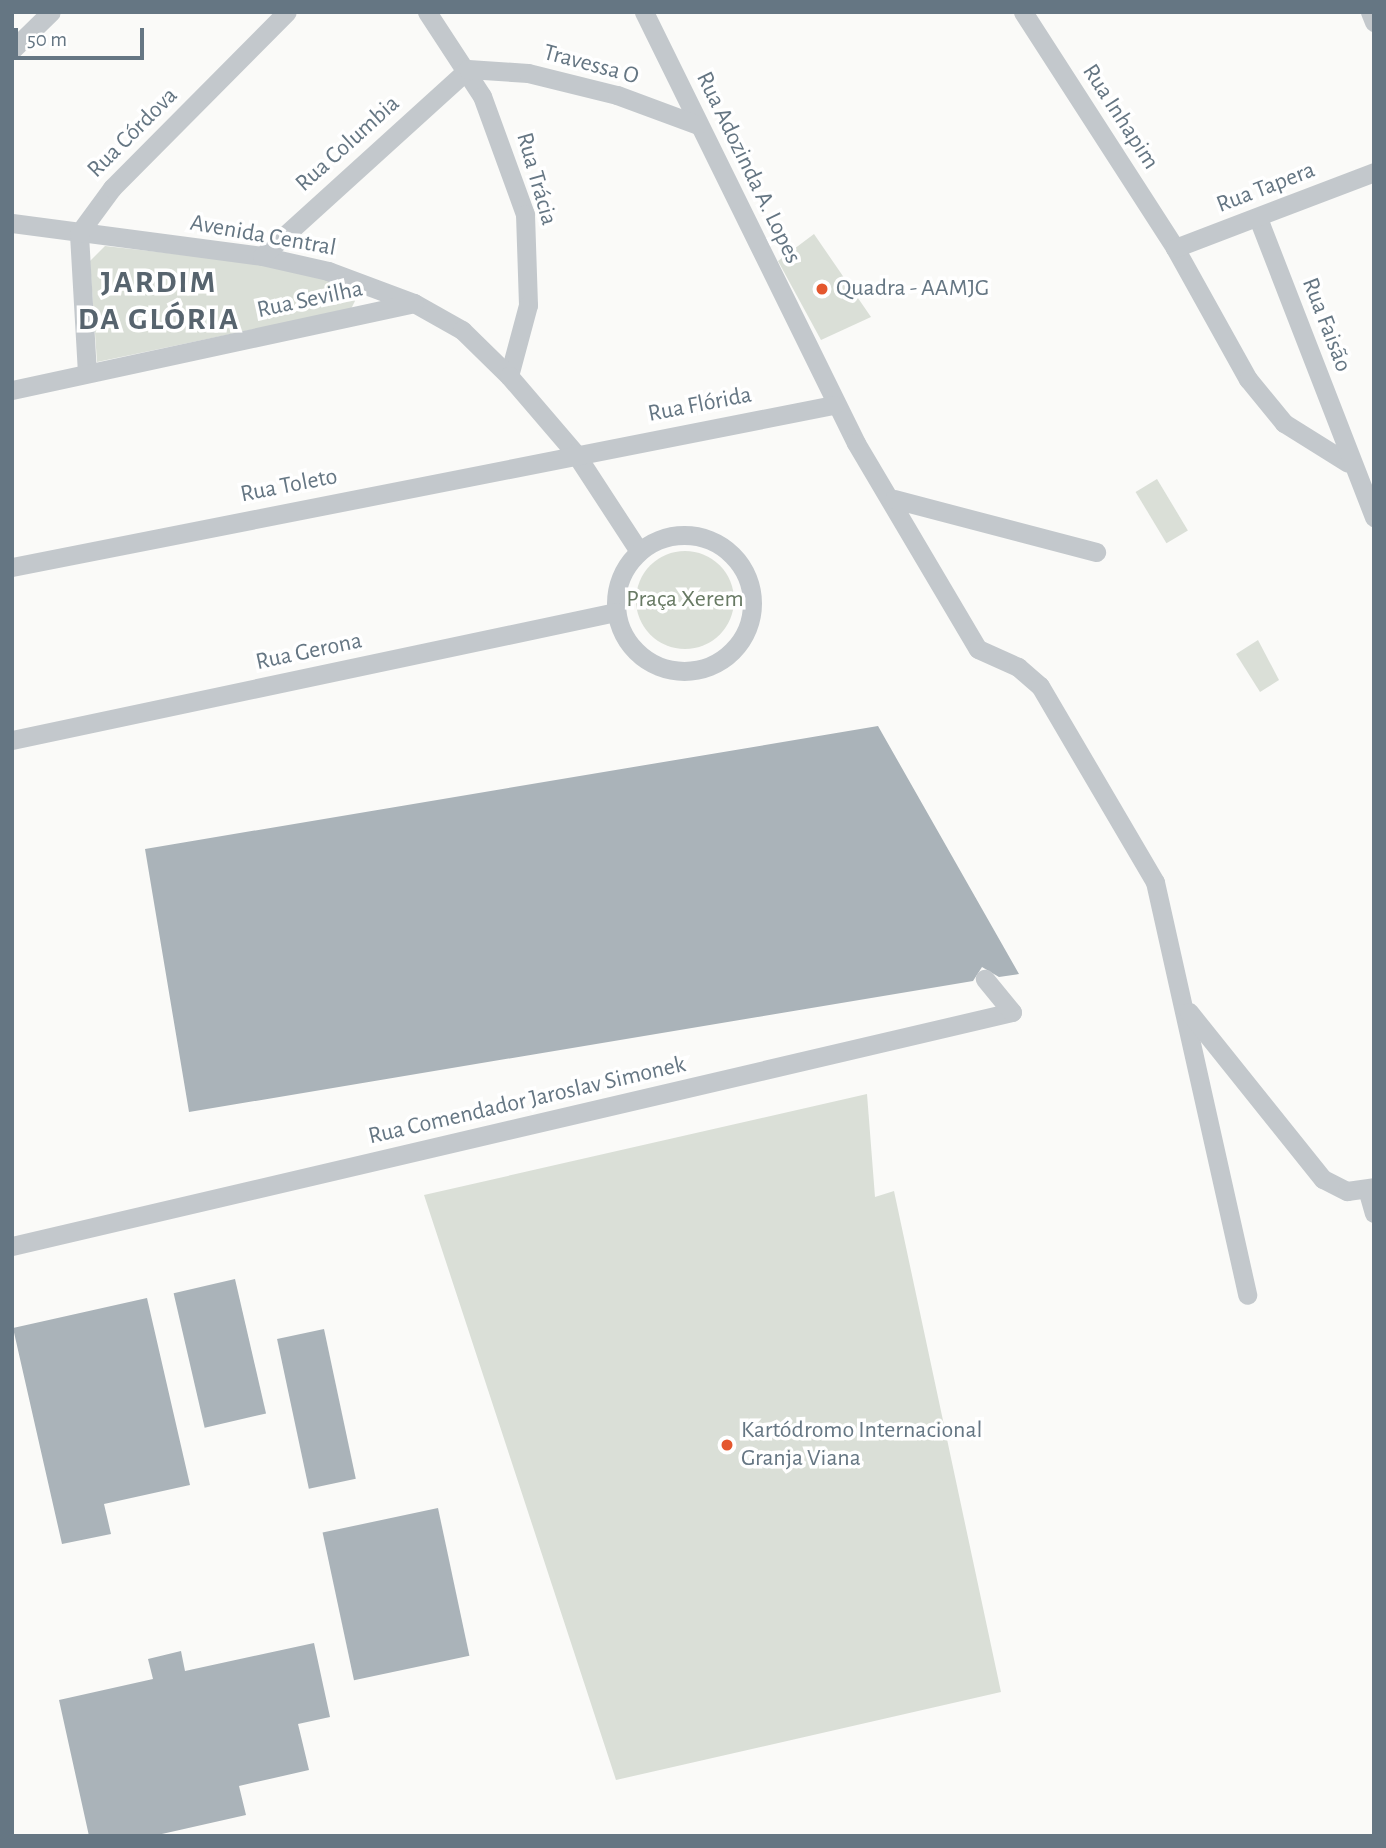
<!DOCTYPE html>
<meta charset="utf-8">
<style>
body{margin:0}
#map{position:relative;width:1386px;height:1848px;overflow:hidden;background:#fafaf8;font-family:"Alegreya Sans",sans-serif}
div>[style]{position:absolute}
.green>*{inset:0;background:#dadfd7;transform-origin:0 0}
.round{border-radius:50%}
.building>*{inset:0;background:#aab3b9;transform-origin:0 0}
.minor>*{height:19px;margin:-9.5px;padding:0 9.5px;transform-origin:9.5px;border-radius:9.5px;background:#c3c8cc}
.minor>.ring{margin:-9.5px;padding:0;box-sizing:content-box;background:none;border:19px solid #c3c8cc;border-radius:50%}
.dots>*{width:19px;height:19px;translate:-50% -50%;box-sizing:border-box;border:4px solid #fff;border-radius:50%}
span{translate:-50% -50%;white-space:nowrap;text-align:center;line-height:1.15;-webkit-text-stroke:7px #fff;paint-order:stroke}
.street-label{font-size:24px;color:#657683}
.poi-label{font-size:24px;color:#657683}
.left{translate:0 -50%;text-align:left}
.park-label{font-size:24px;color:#687a64}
.district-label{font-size:32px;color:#57646e;font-weight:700;letter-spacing:2px}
.frame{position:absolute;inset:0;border:14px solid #657683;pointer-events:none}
.scale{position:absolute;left:14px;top:28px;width:130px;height:32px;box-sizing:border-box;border:4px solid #657683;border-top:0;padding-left:9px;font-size:21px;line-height:24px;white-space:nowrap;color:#657683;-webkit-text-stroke:5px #fff;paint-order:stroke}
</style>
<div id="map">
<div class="green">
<i style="clip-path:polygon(814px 234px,871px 317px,821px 340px,778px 261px)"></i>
<i style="clip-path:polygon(105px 246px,266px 264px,347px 285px,355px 301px,351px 309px,97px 362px,90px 261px)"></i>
<i style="left:1157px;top:479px;width:60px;height:25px;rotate:59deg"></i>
<i class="round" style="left:636px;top:551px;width:98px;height:98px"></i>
<i style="clip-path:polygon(1258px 640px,1279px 680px,1260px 692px,1236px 654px)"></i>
<i style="clip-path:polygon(867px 1094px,875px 1197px,894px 1191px,1001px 1692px,616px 1780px,424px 1195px)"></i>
</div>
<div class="building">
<i style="clip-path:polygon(878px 726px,1019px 974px,999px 977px,982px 967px,973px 981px,189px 1112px,145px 849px)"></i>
<i style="left:235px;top:1279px;width:138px;height:63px;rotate:77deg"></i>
<i style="clip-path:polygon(147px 1298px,190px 1485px,104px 1504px,111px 1534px,62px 1544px,13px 1328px)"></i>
<i style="left:324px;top:1329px;width:153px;height:48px;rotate:78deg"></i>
<i style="left:438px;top:1508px;width:151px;height:118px;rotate:78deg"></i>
<i style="clip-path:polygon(314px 1643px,330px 1717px,298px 1724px,309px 1770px,239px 1786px,246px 1815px,153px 1836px,89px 1836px,59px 1700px,153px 1679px,148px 1659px,181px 1651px,185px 1671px)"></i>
</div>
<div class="minor">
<i style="left:427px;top:12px;width:100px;rotate:56.8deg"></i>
<i style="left:482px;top:96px;width:126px;rotate:70deg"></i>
<i style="left:525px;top:214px;width:91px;rotate:88.1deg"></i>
<i style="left:528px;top:305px;width:73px;rotate:105deg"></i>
<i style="left:644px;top:12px;width:480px;rotate:63.8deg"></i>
<i style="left:856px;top:443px;width:239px;rotate:59.4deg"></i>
<i style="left:978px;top:649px;width:44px;rotate:24.2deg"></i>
<i style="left:1018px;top:667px;width:29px;rotate:41deg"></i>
<i style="left:1040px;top:686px;width:227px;rotate:59.6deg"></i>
<i style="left:1155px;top:882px;width:423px;rotate:77.4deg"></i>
<i style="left:1023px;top:12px;width:281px;rotate:57.2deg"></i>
<i style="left:1175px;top:248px;width:150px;rotate:60.9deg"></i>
<i style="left:1248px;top:379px;width:57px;rotate:50.7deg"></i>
<i style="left:1284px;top:423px;width:75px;rotate:32deg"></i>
<i style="left:1370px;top:12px;width:11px;rotate:68deg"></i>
<i style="left:12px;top:50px;width:54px;rotate:-44.3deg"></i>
<i style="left:1258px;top:218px;width:321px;rotate:68.8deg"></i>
<i style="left:12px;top:223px;width:252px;rotate:7.5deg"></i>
<i style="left:262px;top:256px;width:68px;rotate:12.8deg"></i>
<i style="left:328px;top:271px;width:92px;rotate:20.4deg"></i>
<i style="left:414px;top:303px;width:55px;rotate:29.4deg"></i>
<i style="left:462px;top:330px;width:66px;rotate:44.4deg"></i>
<i style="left:509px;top:376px;width:101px;rotate:49.4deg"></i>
<i style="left:575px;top:453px;width:117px;rotate:56.9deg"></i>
<i style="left:1175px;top:248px;width:213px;rotate:-20.9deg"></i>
<i style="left:262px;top:256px;width:278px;rotate:-42.2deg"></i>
<i style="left:468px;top:69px;width:60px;rotate:3.8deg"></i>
<i style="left:528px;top:73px;width:92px;rotate:13.9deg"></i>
<i style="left:617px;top:95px;width:86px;rotate:20.3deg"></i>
<i style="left:87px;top:373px;width:140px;rotate:-93.3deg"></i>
<i style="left:79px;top:233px;width:56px;rotate:-53.7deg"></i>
<i style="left:112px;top:188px;width:248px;rotate:-45.2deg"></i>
<i style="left:12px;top:390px;width:411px;rotate:-12.2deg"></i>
<i style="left:894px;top:499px;width:209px;rotate:14.7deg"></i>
<i class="ring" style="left:616px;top:535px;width:117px;height:117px"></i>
<i style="left:12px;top:567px;width:837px;rotate:-11.16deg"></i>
<i style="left:12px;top:740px;width:617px;rotate:-11.97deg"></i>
<i style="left:1189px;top:1012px;width:214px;rotate:51.3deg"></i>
<i style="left:1323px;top:1179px;width:27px;rotate:27deg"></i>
<i style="left:1347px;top:1191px;width:27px;rotate:-8deg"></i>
<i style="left:1367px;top:1189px;width:25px;rotate:74deg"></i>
<i style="left:12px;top:1246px;width:1027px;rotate:-13.17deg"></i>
<i style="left:1012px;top:1012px;width:43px;rotate:-129.3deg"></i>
</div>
<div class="dots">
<i style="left:822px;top:289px;background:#e4572e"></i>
<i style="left:727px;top:1445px;background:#e4572e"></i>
</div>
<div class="street-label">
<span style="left:591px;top:65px;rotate:15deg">Travessa O</span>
<span style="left:1120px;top:117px;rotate:57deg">Rua Inhapim</span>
<span style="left:133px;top:133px;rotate:-45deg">Rua Córdova</span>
<span style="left:348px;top:144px;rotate:-42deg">Rua Columbia</span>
<span style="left:748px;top:168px;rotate:64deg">Rua Adozinda A. Lopes</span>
<span style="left:536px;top:179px;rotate:74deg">Rua Trácia</span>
<span style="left:1266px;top:188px;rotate:-21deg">Rua Tapera</span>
<span style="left:263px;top:236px;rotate:10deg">Avenida Central</span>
<span style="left:310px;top:300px;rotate:-12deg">Rua Sevilha</span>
<span style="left:1326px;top:325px;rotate:69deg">Rua Faisão</span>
<span style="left:700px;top:405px;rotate:-11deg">Rua Flórida</span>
<span style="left:289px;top:486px;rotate:-11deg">Rua Toleto</span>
<span style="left:309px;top:652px;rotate:-12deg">Rua Gerona</span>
<span style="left:527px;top:1101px;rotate:-13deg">Rua Comendador Jaroslav Simonek</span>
</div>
<div class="poi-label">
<span class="left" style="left:836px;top:289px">Quadra - AAMJG</span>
<span class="left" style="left:741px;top:1445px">Kartódromo Internacional<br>Granja Viana</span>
</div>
<div class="park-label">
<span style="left:685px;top:600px">Praça Xerem</span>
</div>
<div class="district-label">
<span style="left:159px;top:301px">JARDIM<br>DA GLÓRIA</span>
</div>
<div class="frame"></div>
<div class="scale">50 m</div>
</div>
